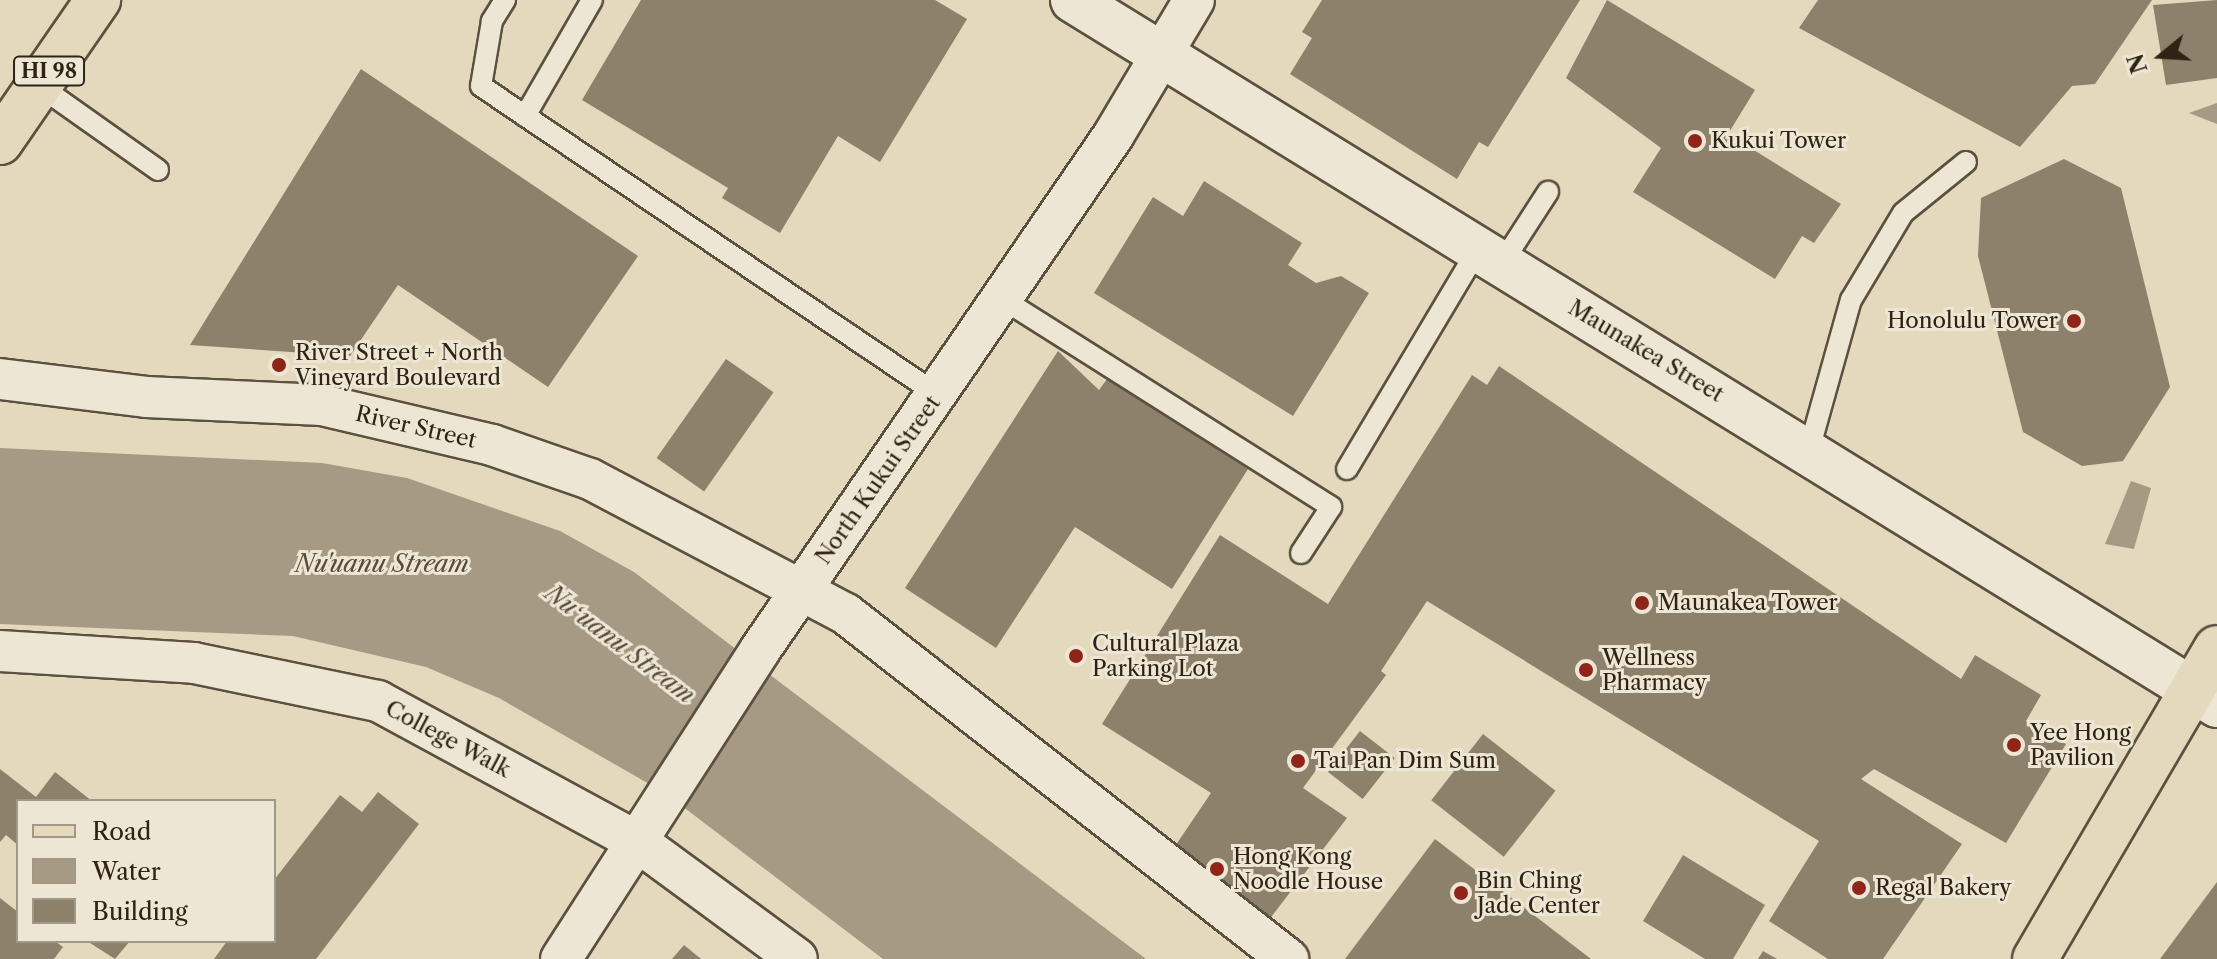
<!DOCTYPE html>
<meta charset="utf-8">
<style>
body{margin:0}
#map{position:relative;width:2217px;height:959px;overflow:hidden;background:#e4d8bd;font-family:"Libre Caslon Text",serif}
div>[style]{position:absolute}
.water>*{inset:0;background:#a69a84}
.building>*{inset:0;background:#8d816c;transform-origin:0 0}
.roads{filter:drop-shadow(2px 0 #5c503f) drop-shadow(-2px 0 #5c503f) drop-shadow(0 2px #5c503f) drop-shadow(0 -2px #5c503f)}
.lane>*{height:20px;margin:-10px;padding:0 10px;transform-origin:10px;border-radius:10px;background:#ede6d4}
.street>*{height:40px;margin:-20px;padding:0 20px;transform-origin:20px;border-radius:20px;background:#ede6d4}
.secondary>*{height:44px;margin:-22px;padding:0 22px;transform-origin:22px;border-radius:22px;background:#ede6d4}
.primary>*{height:44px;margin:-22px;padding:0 22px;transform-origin:22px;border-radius:22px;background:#e4d8bd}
.dots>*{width:22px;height:22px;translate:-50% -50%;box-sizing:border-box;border:4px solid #ede6d4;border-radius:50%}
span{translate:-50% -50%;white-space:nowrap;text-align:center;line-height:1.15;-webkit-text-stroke:6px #ede6d4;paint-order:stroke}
.shield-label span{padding:2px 6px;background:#ede6d4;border:2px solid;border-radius:6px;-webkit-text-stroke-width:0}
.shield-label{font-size:20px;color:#2e2315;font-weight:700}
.poi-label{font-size:22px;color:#2e2315}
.left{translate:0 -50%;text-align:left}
.right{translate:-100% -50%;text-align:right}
.street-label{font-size:22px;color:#2e2315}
.water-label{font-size:24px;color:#584d3c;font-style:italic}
.legend{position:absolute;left:16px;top:799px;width:260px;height:144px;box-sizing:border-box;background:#ede6d4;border:2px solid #a19888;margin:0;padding:10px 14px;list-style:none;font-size:24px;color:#2e2315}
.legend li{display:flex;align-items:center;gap:16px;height:40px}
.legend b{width:40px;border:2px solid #a19888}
.north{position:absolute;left:2121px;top:16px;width:80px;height:80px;-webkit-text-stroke:6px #ede6d4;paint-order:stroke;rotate:252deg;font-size:22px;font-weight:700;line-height:32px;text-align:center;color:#2e2315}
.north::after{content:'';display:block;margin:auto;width:28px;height:36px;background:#2e2315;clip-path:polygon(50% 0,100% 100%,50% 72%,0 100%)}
</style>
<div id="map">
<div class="water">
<i style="clip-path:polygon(2217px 103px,2217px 124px,2189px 113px)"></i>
<i style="clip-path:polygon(0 448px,322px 463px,407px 478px,560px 531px,634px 572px,1146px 959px,883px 959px,665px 793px,499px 698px,426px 667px,293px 636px,0 624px)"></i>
<i style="clip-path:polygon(2131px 481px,2151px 488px,2134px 549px,2105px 544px)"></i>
</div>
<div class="building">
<i style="clip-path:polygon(641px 0,935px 0,967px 19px,880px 162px,838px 136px,780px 233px,722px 198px,728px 188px,582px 100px)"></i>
<i style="clip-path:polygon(1322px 0,1580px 0,1488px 147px,1479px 142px,1457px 179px,1290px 74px,1312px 38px,1302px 32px)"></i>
<i style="clip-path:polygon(1607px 0,1755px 90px,1728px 134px,1841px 204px,1814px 243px,1802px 236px,1775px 279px,1633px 192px,1661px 148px,1566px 78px)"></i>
<i style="clip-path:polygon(1818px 0,2152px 0,2095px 84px,2072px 86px,2020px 147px,1799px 28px)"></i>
<i style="clip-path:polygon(2217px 0,2217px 78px,2166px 85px,2153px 5px)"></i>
<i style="clip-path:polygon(361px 69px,638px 256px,548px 387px,398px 285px,350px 356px,190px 345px)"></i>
<i style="clip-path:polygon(2064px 159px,2121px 188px,2170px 387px,2123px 461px,2082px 466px,2023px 432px,1978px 256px,1981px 198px)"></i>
<i style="clip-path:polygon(1204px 181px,1302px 243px,1288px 265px,1316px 283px,1341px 276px,1369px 293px,1293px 416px,1094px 293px,1153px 197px,1183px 216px)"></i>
<i style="clip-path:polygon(1058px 351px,1099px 390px,1107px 379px,1248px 469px,1172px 589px,1075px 527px,996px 648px,905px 588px)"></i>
<i style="left:726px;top:359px;width:58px;height:121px;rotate:35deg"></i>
<i style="clip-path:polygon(1499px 366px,1961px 679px,1975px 655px,2041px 695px,2026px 721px,2066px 744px,2006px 843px,1874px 769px,1861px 779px,1962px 844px,1883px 959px,1828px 959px,1769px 921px,1819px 841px,1427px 601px,1381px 671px,1386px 675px,1303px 788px,1347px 818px,1262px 929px,1167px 858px,1211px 793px,1102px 724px,1220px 535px,1328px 604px,1472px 375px,1487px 385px)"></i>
<i style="left:1360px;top:731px;width:44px;height:52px;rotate:38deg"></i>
<i style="left:1483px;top:734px;width:92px;height:84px;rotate:38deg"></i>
<i style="clip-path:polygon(0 769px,36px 797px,55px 772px,92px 801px,18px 801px,18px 845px,6px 835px,0 842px)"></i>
<i style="clip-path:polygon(378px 792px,419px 824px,316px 959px,214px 959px,227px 941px,274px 941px,274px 880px,340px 795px,362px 812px)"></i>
<i style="clip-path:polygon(1435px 839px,1591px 959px,1345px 959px)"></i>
<i style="clip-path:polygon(1683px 855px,1765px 905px,1733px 959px,1705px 959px,1643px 921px)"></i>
<i style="clip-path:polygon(2217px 882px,2217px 959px,2160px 959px)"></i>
<i style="clip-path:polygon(0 898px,18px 912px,18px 941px,55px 941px,63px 947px,54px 959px,0 959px)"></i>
<i style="clip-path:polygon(87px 941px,130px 941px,115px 959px)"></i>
<i style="clip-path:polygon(684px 945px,701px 959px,672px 959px)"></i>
<i style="clip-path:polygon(1763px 951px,1777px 959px,1758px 959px)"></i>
</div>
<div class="roads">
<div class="lane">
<i style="left:505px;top:0;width:25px;rotate:122deg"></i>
<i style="left:492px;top:21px;width:66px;rotate:99.6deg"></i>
<i style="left:481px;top:86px;width:552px;rotate:34.06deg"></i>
<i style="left:38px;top:85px;width:147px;rotate:35.3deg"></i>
<i style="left:525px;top:116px;width:134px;rotate:-60deg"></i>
<i style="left:1502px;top:263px;width:85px;rotate:-57.1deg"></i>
<i style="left:1004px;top:300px;width:387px;rotate:32.3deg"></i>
<i style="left:1331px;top:507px;width:55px;rotate:123.1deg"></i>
<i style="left:1809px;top:450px;width:156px;rotate:-74.4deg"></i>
<i style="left:1851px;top:300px;width:101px;rotate:-59.1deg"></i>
<i style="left:1903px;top:213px;width:81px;rotate:-39deg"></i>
<i style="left:1347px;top:469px;width:257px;rotate:-59.2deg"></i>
</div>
<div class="street">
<i style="left:0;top:379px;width:147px;rotate:7deg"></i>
<i style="left:146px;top:397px;width:176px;rotate:2.6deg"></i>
<i style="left:322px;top:405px;width:175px;rotate:13.2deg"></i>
<i style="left:492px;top:445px;width:104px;rotate:19.1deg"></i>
<i style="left:590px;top:479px;width:289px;rotate:27.8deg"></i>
<i style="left:846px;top:614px;width:561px;rotate:37.97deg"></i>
<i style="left:0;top:651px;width:194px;rotate:3.5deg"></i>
<i style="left:194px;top:663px;width:188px;rotate:11.7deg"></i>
<i style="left:378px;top:701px;width:296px;rotate:28.5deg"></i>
<i style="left:638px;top:842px;width:197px;rotate:36.3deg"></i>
<i style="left:561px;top:959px;width:368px;rotate:-57.2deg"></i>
<i style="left:760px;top:650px;width:624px;rotate:-55.52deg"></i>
<i style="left:1113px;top:136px;width:158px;rotate:-59.2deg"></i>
</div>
<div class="secondary">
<i style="left:1073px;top:0;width:1344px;rotate:31.64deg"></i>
</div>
<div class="primary">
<i style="left:0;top:142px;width:173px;rotate:-55.4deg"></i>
<i style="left:2035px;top:959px;width:360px;rotate:-59.7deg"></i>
</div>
</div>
<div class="dots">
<i style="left:1695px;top:141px;background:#8f2418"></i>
<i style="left:2074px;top:321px;background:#8f2418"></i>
<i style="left:279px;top:365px;background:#8f2418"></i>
<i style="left:1642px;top:603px;background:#8f2418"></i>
<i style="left:1076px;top:656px;background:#8f2418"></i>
<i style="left:1586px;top:670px;background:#8f2418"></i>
<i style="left:2014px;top:745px;background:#8f2418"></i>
<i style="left:1298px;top:761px;background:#8f2418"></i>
<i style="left:1217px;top:869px;background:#8f2418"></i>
<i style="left:1859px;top:888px;background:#8f2418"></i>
<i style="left:1461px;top:893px;background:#8f2418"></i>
</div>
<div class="shield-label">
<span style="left:49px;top:71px">HI 98</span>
</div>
<div class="poi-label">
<span class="left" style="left:1711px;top:141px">Kukui Tower</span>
<span class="right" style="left:2058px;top:321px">Honolulu Tower</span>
<span class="left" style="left:295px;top:365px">River Street + North<br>Vineyard Boulevard</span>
<span class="left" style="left:1658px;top:603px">Maunakea Tower</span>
<span class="left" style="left:1092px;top:656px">Cultural Plaza<br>Parking Lot</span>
<span class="left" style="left:1602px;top:670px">Wellness<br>Pharmacy</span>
<span class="left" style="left:2030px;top:745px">Yee Hong<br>Pavilion</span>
<span class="left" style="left:1314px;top:761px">Tai Pan Dim Sum</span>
<span class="left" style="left:1233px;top:869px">Hong Kong<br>Noodle House</span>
<span class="left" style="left:1477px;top:893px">Bin Ching<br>Jade Center</span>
<span class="left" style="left:1875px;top:888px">Regal Bakery</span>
</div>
<div class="street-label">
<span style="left:1646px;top:351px;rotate:31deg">Maunakea Street</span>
<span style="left:416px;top:427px;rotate:13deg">River Street</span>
<span style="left:878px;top:480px;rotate:-55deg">North Kukui Street</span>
<span style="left:448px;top:739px;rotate:28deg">College Walk</span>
</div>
<div class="water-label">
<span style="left:382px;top:564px">Nu'uanu Stream</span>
<span style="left:620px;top:644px;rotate:37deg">Nuʻuanu Stream</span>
</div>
<ul class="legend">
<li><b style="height:10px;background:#e4d8bd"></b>Road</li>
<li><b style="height:22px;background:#a69a84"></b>Water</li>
<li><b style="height:22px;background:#8d816c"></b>Building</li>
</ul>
<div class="north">N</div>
</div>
